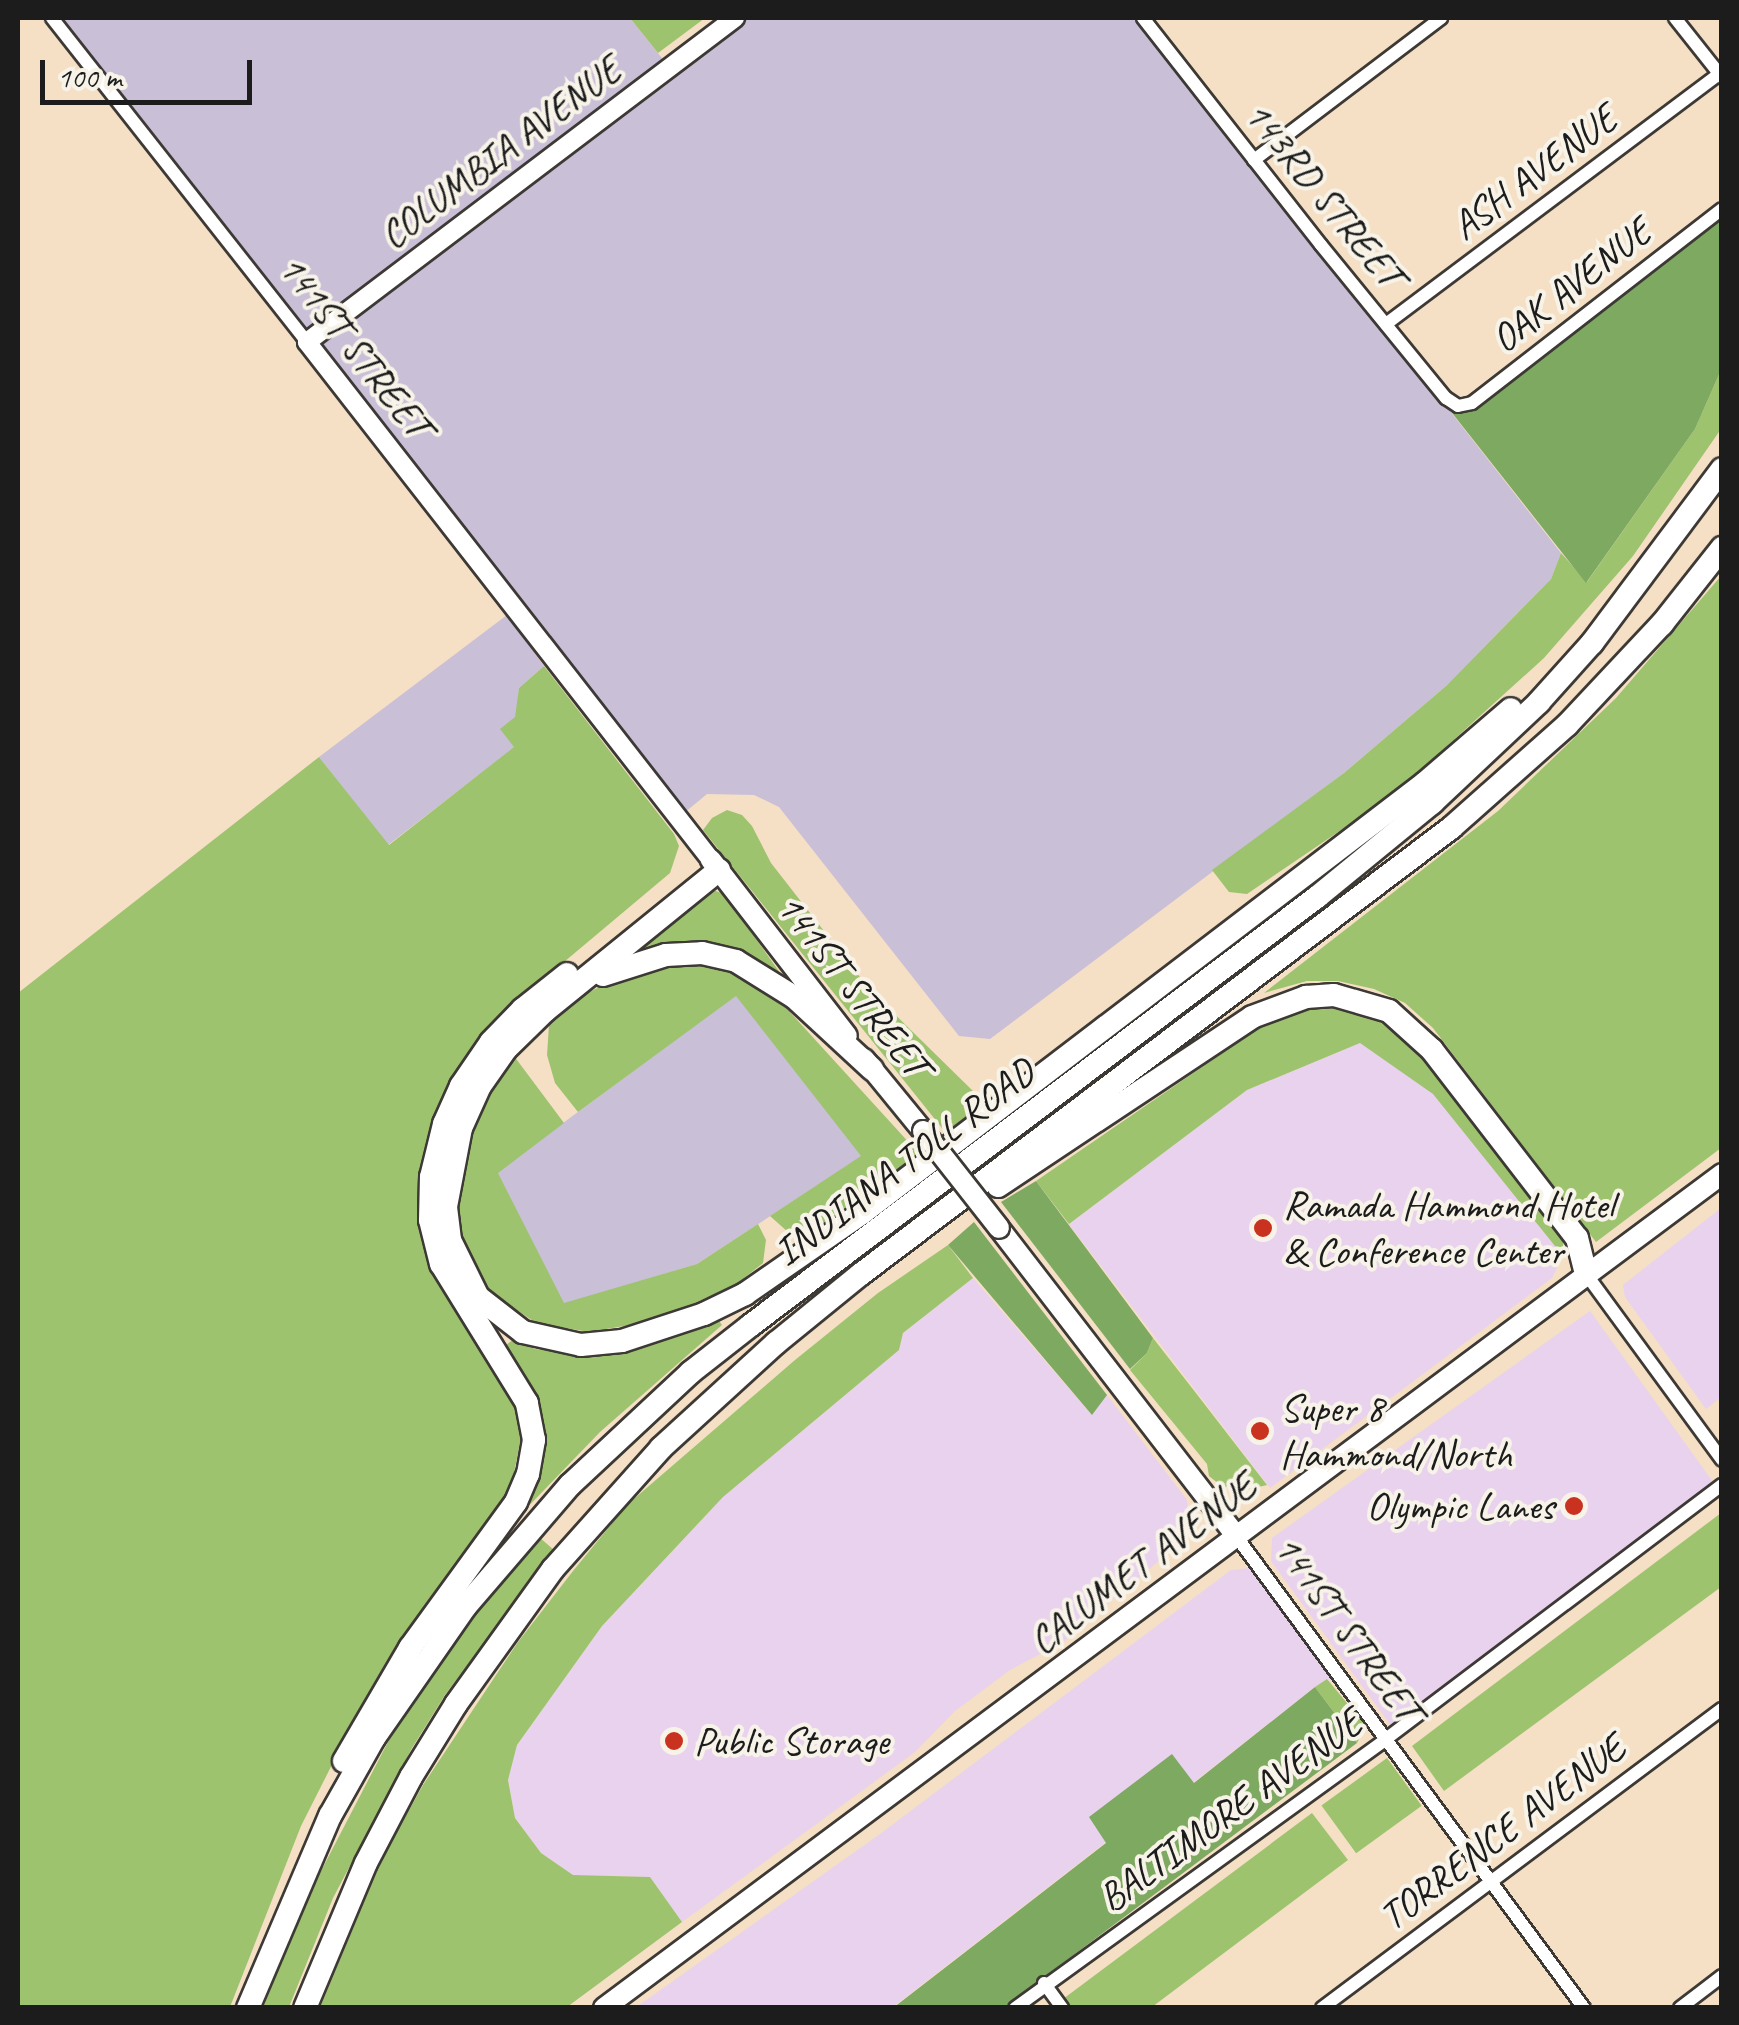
<!DOCTYPE html>
<style>
body{margin:0}
#map{position:relative;width:1739px;height:2025px;overflow:hidden;background:#f5dfc5;font-family:Caveat,sans-serif}
div>[style]{position:absolute}
.built>*{inset:0;background:#e8d2ee}
.industrial>*{inset:0;background:#c9bfd7}
.green>*{inset:0;background:#9ec36e;transform-origin:0 0}
.forest>*{inset:0;background:#7ea961}
.roads{filter:drop-shadow(2px 0 #3d3935) drop-shadow(-2px 0 #3d3935) drop-shadow(0 2px #3d3935) drop-shadow(0 -2px #3d3935)}
.street>*{height:12px;margin:-6px;padding:0 6px;transform-origin:6px;border-radius:6px;background:#fff}
.secondary>*{height:18px;margin:-9px;padding:0 9px;transform-origin:9px;border-radius:9px;background:#fff}
.primary>*{height:20px;margin:-10px;padding:0 10px;transform-origin:10px;border-radius:10px;background:#fff}
.highway>*{height:22px;margin:-11px;padding:0 11px;transform-origin:11px;border-radius:11px;background:#fff}
.bridges{filter:drop-shadow(2px 0 #3d3935) drop-shadow(-2px 0 #3d3935) drop-shadow(0 2px #3d3935) drop-shadow(0 -2px #3d3935)}
.primary-bridge>*{height:20px;margin:-10px;padding:0 10px;transform-origin:10px;border-radius:10px;background:#fff}
.dots>*{width:28px;height:28px;translate:-50% -50%;box-sizing:border-box;border:5px solid #f7f3e8;border-radius:50%}
span{translate:-50% -50%;white-space:nowrap;text-align:center;line-height:1.15;-webkit-text-stroke:8px #f7f3e8;paint-order:stroke}
.street-label{font-size:40px;color:#1c1c1c}
.poi-label{font-size:40px;color:#1c1c1c}
.left{translate:0 -50%;text-align:left}
.right{translate:-100% -50%;text-align:right}
.frame{position:absolute;inset:0;border:20px solid #1c1c1c;pointer-events:none}
.scale{position:absolute;left:40px;top:60px;width:212px;height:45px;box-sizing:border-box;border:5px solid #1c1c1c;border-top:0;padding-left:12px;font-size:30px;line-height:35px;white-space:nowrap;color:#1c1c1c;-webkit-text-stroke:8px #f7f3e8;paint-order:stroke}
</style>
<div id="map">
<div class="built">
<i style="clip-path:polygon(1360px 1043px,1433px 1093px,1563px 1256px,1552px 1278px,1270px 1488px,1069px 1224px,1247px 1090px)"></i>
<i style="clip-path:polygon(1721px 1208px,1721px 1397px,1706px 1409px,1625px 1297px,1623px 1285px)"></i>
<i style="clip-path:polygon(973px 1278px,1091px 1414px,1107px 1395px,1187px 1500px,1188px 1530px,1174px 1548px,1063px 1642px,1010px 1670px,955px 1711px,915px 1752px,682px 1922px,650px 1877px,573px 1875px,541px 1853px,515px 1818px,508px 1780px,517px 1745px,602px 1626px,723px 1497px,899px 1350px,903px 1333px)"></i>
<i style="clip-path:polygon(1590px 1311px,1713px 1482px,1392px 1727px,1271px 1561px,1272px 1538px)"></i>
<i style="clip-path:polygon(1250px 1568px,1333px 1682px,1327px 1679px,1315px 1687px,1193px 1783px,1172px 1754px,1106px 1842px,893px 2007px,635px 2008px,880px 1834px,1231px 1570px)"></i>
</div>
<div class="industrial">
<i style="clip-path:polygon(52px 18px,630px 18px,669px 67px,735px 18px,1143px 18px,1561px 553px,1551px 579px,1446px 686px,1344px 773px,990px 1039px,959px 1036px,779px 807px,754px 795px,707px 794px,678px 818px)"></i>
<i style="clip-path:polygon(507px 615px,544px 666px,519px 688px,515px 747px,388px 845px,319px 757px)"></i>
<i style="clip-path:polygon(736px 995px,862px 1156px,697px 1264px,564px 1304px,497px 1172px)"></i>
</div>
<div class="green">
<i style="clip-path:polygon(630px 18px,705px 18px,658px 53px)"></i>
<i style="clip-path:polygon(1721px 370px,1721px 429px,1633px 556px,1544px 658px,1394px 794px,1247px 894px,1229px 892px,1212px 870px,1344px 773px,1446px 686px,1551px 579px,1561px 553px,1587px 582px,1695px 429px)"></i>
<i style="clip-path:polygon(1721px 576px,1721px 1148px,1596px 1242px,1433px 1028px,1405px 1003px,1374px 989px,1338px 981px,1307px 981px,1264px 993px,1498px 811px,1616px 698px)"></i>
<i style="clip-path:polygon(544px 666px,674px 834px,679px 846px,670px 873px,533px 988px,421px 1190px,422px 1240px,438px 1284px,516px 1408px,522px 1433px,511px 1488px,393px 1658px,347px 1735px,301px 1826px,230px 2007px,18px 2008px,18px 993px,319px 757px,389px 845px,514px 747px,500px 729px,515px 717px,519px 688px)"></i>
<i style="clip-path:polygon(727px 810px,742px 815px,752px 826px,771px 863px,870px 990px,974px 1092px,979px 1103px,976px 1114px,950px 1138px,703px 830px,712px 818px)"></i>
<i style="clip-path:polygon(713px 890px,724px 894px,783px 977px,753px 957px,702px 942px,673px 942px,634px 951px,703px 891px)"></i>
<i style="clip-path:polygon(681px 965px,716px 966px,756px 982px,788px 1010px,923px 1158px,814px 1231px,788px 1232px,770px 1216px,861px 1156px,736px 996px,578px 1112px,555px 1083px,547px 1055px,549px 1025px,563px 1008px,595px 989px,634px 974px)"></i>
<i style="clip-path:polygon(1344px 1008px,1375px 1019px,1405px 1039px,1435px 1072px,1554px 1223px,1563px 1239px,1563px 1256px,1433px 1094px,1360px 1043px,1247px 1090px,1069px 1224px,1036px 1181px,1272px 1019px,1310px 1009px)"></i>
<i style="clip-path:polygon(514px 1056px,564px 1123px,498px 1173px,564px 1303px,697px 1264px,758px 1224px,766px 1240px,763px 1263px,734px 1286px,653px 1321px,589px 1332px,536px 1323px,493px 1294px,468px 1259px,456px 1217px,459px 1169px,474px 1122px)"></i>
<i style="clip-path:polygon(948px 1245px,973px 1278px,903px 1333px,899px 1350px,723px 1497px,602px 1626px,517px 1745px,508px 1780px,515px 1818px,541px 1853px,573px 1875px,650px 1877px,682px 1922px,567px 2007px,320px 2007px,382px 1859px,423px 1785px,518px 1642px,573px 1571px,628px 1504px,795px 1360px,878px 1293px)"></i>
<i style="clip-path:polygon(717px 1318px,722px 1325px,600px 1432px,521px 1514px,540px 1476px,544px 1426px,537px 1402px,506px 1345px,514px 1339px,535px 1349px,595px 1356px,638px 1349px)"></i>
<i style="clip-path:polygon(1153px 1338px,1192px 1388px,1267px 1485px,1242px 1491px,1235px 1481px,1224px 1488px,1209px 1476px,1207px 1464px,1130px 1370px,1147px 1353px)"></i>
<i style="clip-path:polygon(1721px 1513px,1721px 1587px,1444px 1791px,1412px 1746px)"></i>
<i style="clip-path:polygon(539px 1537px,554px 1550px,445px 1695px,412px 1748px,333px 1898px,289px 2007px,263px 2008px,306px 1900px,402px 1715px,453px 1642px)"></i>
<i style="clip-path:polygon(1327px 1679px,1366px 1726px,1357px 1743px,1315px 1687px)"></i>
<i style="left:1387px;top:1758px;width:59px;height:81px;rotate:54deg"></i>
<i style="clip-path:polygon(1312px 1813px,1348px 1860px,1152px 2007px,1069px 2007px,1063px 1999px)"></i>
</div>
<div class="forest">
<i style="clip-path:polygon(1721px 209px,1721px 370px,1695px 429px,1586px 583px,1449px 409px)"></i>
<i style="clip-path:polygon(1036px 1181px,1153px 1338px,1147px 1353px,1130px 1369px,1001px 1202px)"></i>
<i style="clip-path:polygon(974px 1222px,1107px 1395px,1092px 1415px,948px 1245px)"></i>
<i style="clip-path:polygon(1315px 1687px,1357px 1743px,1004px 2007px,893px 2008px,1106px 1843px,1089px 1817px,1172px 1754px,1194px 1783px)"></i>
</div>
<div class="roads">
<div class="street">
<i style="left:52px;top:18px;width:412px;rotate:51.8deg"></i>
<i style="left:1143px;top:18px;width:288px;rotate:51.9deg"></i>
<i style="left:1321px;top:245px;width:198px;rotate:50.8deg"></i>
<i style="left:1446px;top:398px;width:14px;rotate:34deg"></i>
<i style="left:1458px;top:406px;width:14px;rotate:-12deg"></i>
<i style="left:1472px;top:403px;width:316px;rotate:-37.8deg"></i>
<i style="left:1675px;top:18px;width:75px;rotate:51.5deg"></i>
<i style="left:1254px;top:160px;width:235px;rotate:-37.2deg"></i>
<i style="left:1386px;top:324px;width:420px;rotate:-36.9deg"></i>
<i style="left:1586px;top:1274px;width:230px;rotate:53.8deg"></i>
<i style="left:1236px;top:1536px;width:586px;rotate:53.6deg"></i>
<i style="left:1044px;top:1983px;width:31px;rotate:54deg"></i>
<i style="left:1015px;top:2008px;width:458px;rotate:-35.9deg"></i>
<i style="left:1386px;top:1739px;width:421px;rotate:-37.1deg"></i>
<i style="left:1322px;top:2008px;width:499px;rotate:-36.8deg"></i>
<i style="left:1680px;top:2008px;width:53px;rotate:-37.3deg"></i>
</div>
<div class="secondary">
<i style="left:711px;top:860px;width:657px;rotate:-127.95deg"></i>
<i style="left:307px;top:342px;width:537px;rotate:-37.13deg"></i>
</div>
<div class="primary">
<i style="left:711px;top:860px;width:222px;rotate:52.3deg"></i>
<i style="left:864px;top:1059px;width:93px;rotate:50.7deg"></i>
<i style="left:999px;top:1228px;width:389px;rotate:52.4deg"></i>
<i style="left:604px;top:2008px;width:1395px;rotate:-36.72deg"></i>
</div>
<div class="highway">
<i style="left:719px;top:870px;width:224px;rotate:141deg"></i>
<i style="left:545px;top:1011px;width:54px;rotate:135.7deg"></i>
<i style="left:506px;top:1049px;width:45px;rotate:125.1deg"></i>
<i style="left:480px;top:1086px;width:46px;rotate:114.3deg"></i>
<i style="left:461px;top:1128px;width:80px;rotate:100.8deg"></i>
<i style="left:446px;top:1207px;width:33px;rotate:83deg"></i>
<i style="left:450px;top:1240px;width:64px;rotate:63.8deg"></i>
<i style="left:478px;top:1297px;width:57px;rotate:37.9deg"></i>
<i style="left:523px;top:1332px;width:59px;rotate:12.6deg"></i>
<i style="left:581px;top:1345px;width:41px;rotate:-5.6deg"></i>
<i style="left:622px;top:1341px;width:86px;rotate:-18.2deg"></i>
<i style="left:704px;top:1314px;width:46px;rotate:-26deg"></i>
<i style="left:745px;top:1294px;width:142px;rotate:-34.7deg"></i>
<i style="left:862px;top:1213px;width:708px;rotate:-37.37deg"></i>
<i style="left:1425px;top:783px;width:113px;rotate:-40.7deg"></i>
<i style="left:603px;top:975px;width:66px;rotate:-17.6deg"></i>
<i style="left:666px;top:955px;width:36px;rotate:-3deg"></i>
<i style="left:702px;top:953px;width:35px;rotate:13deg"></i>
<i style="left:736px;top:961px;width:68px;rotate:31.8deg"></i>
<i style="left:794px;top:997px;width:106px;rotate:42.7deg"></i>
<i style="left:998px;top:1186px;width:305px;rotate:-33.6deg"></i>
<i style="left:1252px;top:1017px;width:58px;rotate:-20.3deg"></i>
<i style="left:1306px;top:997px;width:28px;rotate:-4deg"></i>
<i style="left:1334px;top:995px;width:57px;rotate:16.2deg"></i>
<i style="left:1389px;top:1011px;width:58px;rotate:42.2deg"></i>
<i style="left:1432px;top:1050px;width:237px;rotate:52.4deg"></i>
<i style="left:1577px;top:1238px;width:37px;rotate:76deg"></i>
<i style="left:344px;top:1761px;width:131px;rotate:-59.7deg"></i>
<i style="left:410px;top:1648px;width:180px;rotate:-54deg"></i>
<i style="left:516px;top:1502px;width:30px;rotate:-67deg"></i>
<i style="left:528px;top:1474px;width:35px;rotate:-80deg"></i>
<i style="left:534px;top:1440px;width:38px;rotate:-101deg"></i>
<i style="left:527px;top:1403px;width:163px;rotate:-121.7deg"></i>
<i style="left:441px;top:1264px;width:45px;rotate:-104deg"></i>
<i style="left:430px;top:1220px;width:43px;rotate:-88.7deg"></i>
<i style="left:431px;top:1177px;width:55px;rotate:-76.2deg"></i>
<i style="left:444px;top:1124px;width:42px;rotate:-65.9deg"></i>
<i style="left:461px;top:1086px;width:53px;rotate:-55.7deg"></i>
<i style="left:491px;top:1042px;width:46px;rotate:-45.9deg"></i>
<i style="left:523px;top:1009px;width:56px;rotate:-38.5deg"></i>
<i style="left:248px;top:2008px;width:209px;rotate:-66.9deg"></i>
<i style="left:330px;top:1816px;width:90px;rotate:-60.6deg"></i>
<i style="left:374px;top:1738px;width:160px;rotate:-55.2deg"></i>
<i style="left:465px;top:1607px;width:161px;rotate:-49.3deg"></i>
<i style="left:570px;top:1485px;width:166px;rotate:-43deg"></i>
<i style="left:691px;top:1372px;width:76px;rotate:-38.1deg"></i>
<i style="left:751px;top:1325px;width:710px;rotate:-37.1deg"></i>
<i style="left:1317px;top:897px;width:149px;rotate:-39.3deg"></i>
<i style="left:1432px;top:803px;width:147px;rotate:-43.3deg"></i>
<i style="left:1539px;top:702px;width:79px;rotate:-48.1deg"></i>
<i style="left:1592px;top:643px;width:217px;rotate:-53.2deg"></i>
<i style="left:305px;top:2008px;width:157px;rotate:-67.2deg"></i>
<i style="left:366px;top:1863px;width:97px;rotate:-62.4deg"></i>
<i style="left:411px;top:1777px;width:86px;rotate:-58.3deg"></i>
<i style="left:456px;top:1704px;width:166px;rotate:-54.3deg"></i>
<i style="left:553px;top:1569px;width:162px;rotate:-48.2deg"></i>
<i style="left:661px;top:1448px;width:156px;rotate:-42.4deg"></i>
<i style="left:776px;top:1343px;width:109px;rotate:-39.1deg"></i>
<i style="left:861px;top:1274px;width:740px;rotate:-37.09deg"></i>
<i style="left:1451px;top:828px;width:155px;rotate:-41.6deg"></i>
<i style="left:1567px;top:725px;width:139px;rotate:-46.8deg"></i>
<i style="left:1662px;top:624px;width:97px;rotate:-51.7deg"></i>
</div>
</div>
<div class="bridges">
<div class="primary-bridge">
<i style="left:923px;top:1131px;width:123px;rotate:51.9deg"></i>
</div>
</div>
<div class="dots">
<i style="left:1263px;top:1228px;background:#c8321e"></i>
<i style="left:1260px;top:1431px;background:#c8321e"></i>
<i style="left:1574px;top:1506px;background:#c8321e"></i>
<i style="left:674px;top:1741px;background:#c8321e"></i>
</div>
<div class="street-label">
<span style="left:500px;top:152px;rotate:-37deg">COLUMBIA AVENUE</span>
<span style="left:1534px;top:172px;rotate:-37deg">ASH AVENUE</span>
<span style="left:1324px;top:194px;rotate:51deg">143RD STREET</span>
<span style="left:1571px;top:285px;rotate:-38deg">OAK AVENUE</span>
<span style="left:355px;top:346px;rotate:52deg">141ST STREET</span>
<span style="left:853px;top:985px;rotate:52deg">141ST STREET</span>
<span style="left:904px;top:1162px;rotate:-37deg">INDIANA TOLL ROAD</span>
<span style="left:1142px;top:1563px;rotate:-37deg">CALUMET AVENUE</span>
<span style="left:1348px;top:1628px;rotate:54deg">141ST STREET</span>
<span style="left:1230px;top:1810px;rotate:-36deg">BALTIMORE AVENUE</span>
<span style="left:1502px;top:1832px;rotate:-37deg">TORRENCE AVENUE</span>
</div>
<div class="poi-label">
<span class="left" style="left:1283px;top:1228px">Ramada Hammond Hotel<br>&amp; Conference Center</span>
<span class="left" style="left:1280px;top:1431px">Super 8<br>Hammond/North</span>
<span class="right" style="left:1554px;top:1506px">Olympic Lanes</span>
<span class="left" style="left:694px;top:1741px">Public Storage</span>
</div>
<div class="frame"></div>
<div class="scale">100 m</div>
</div>
